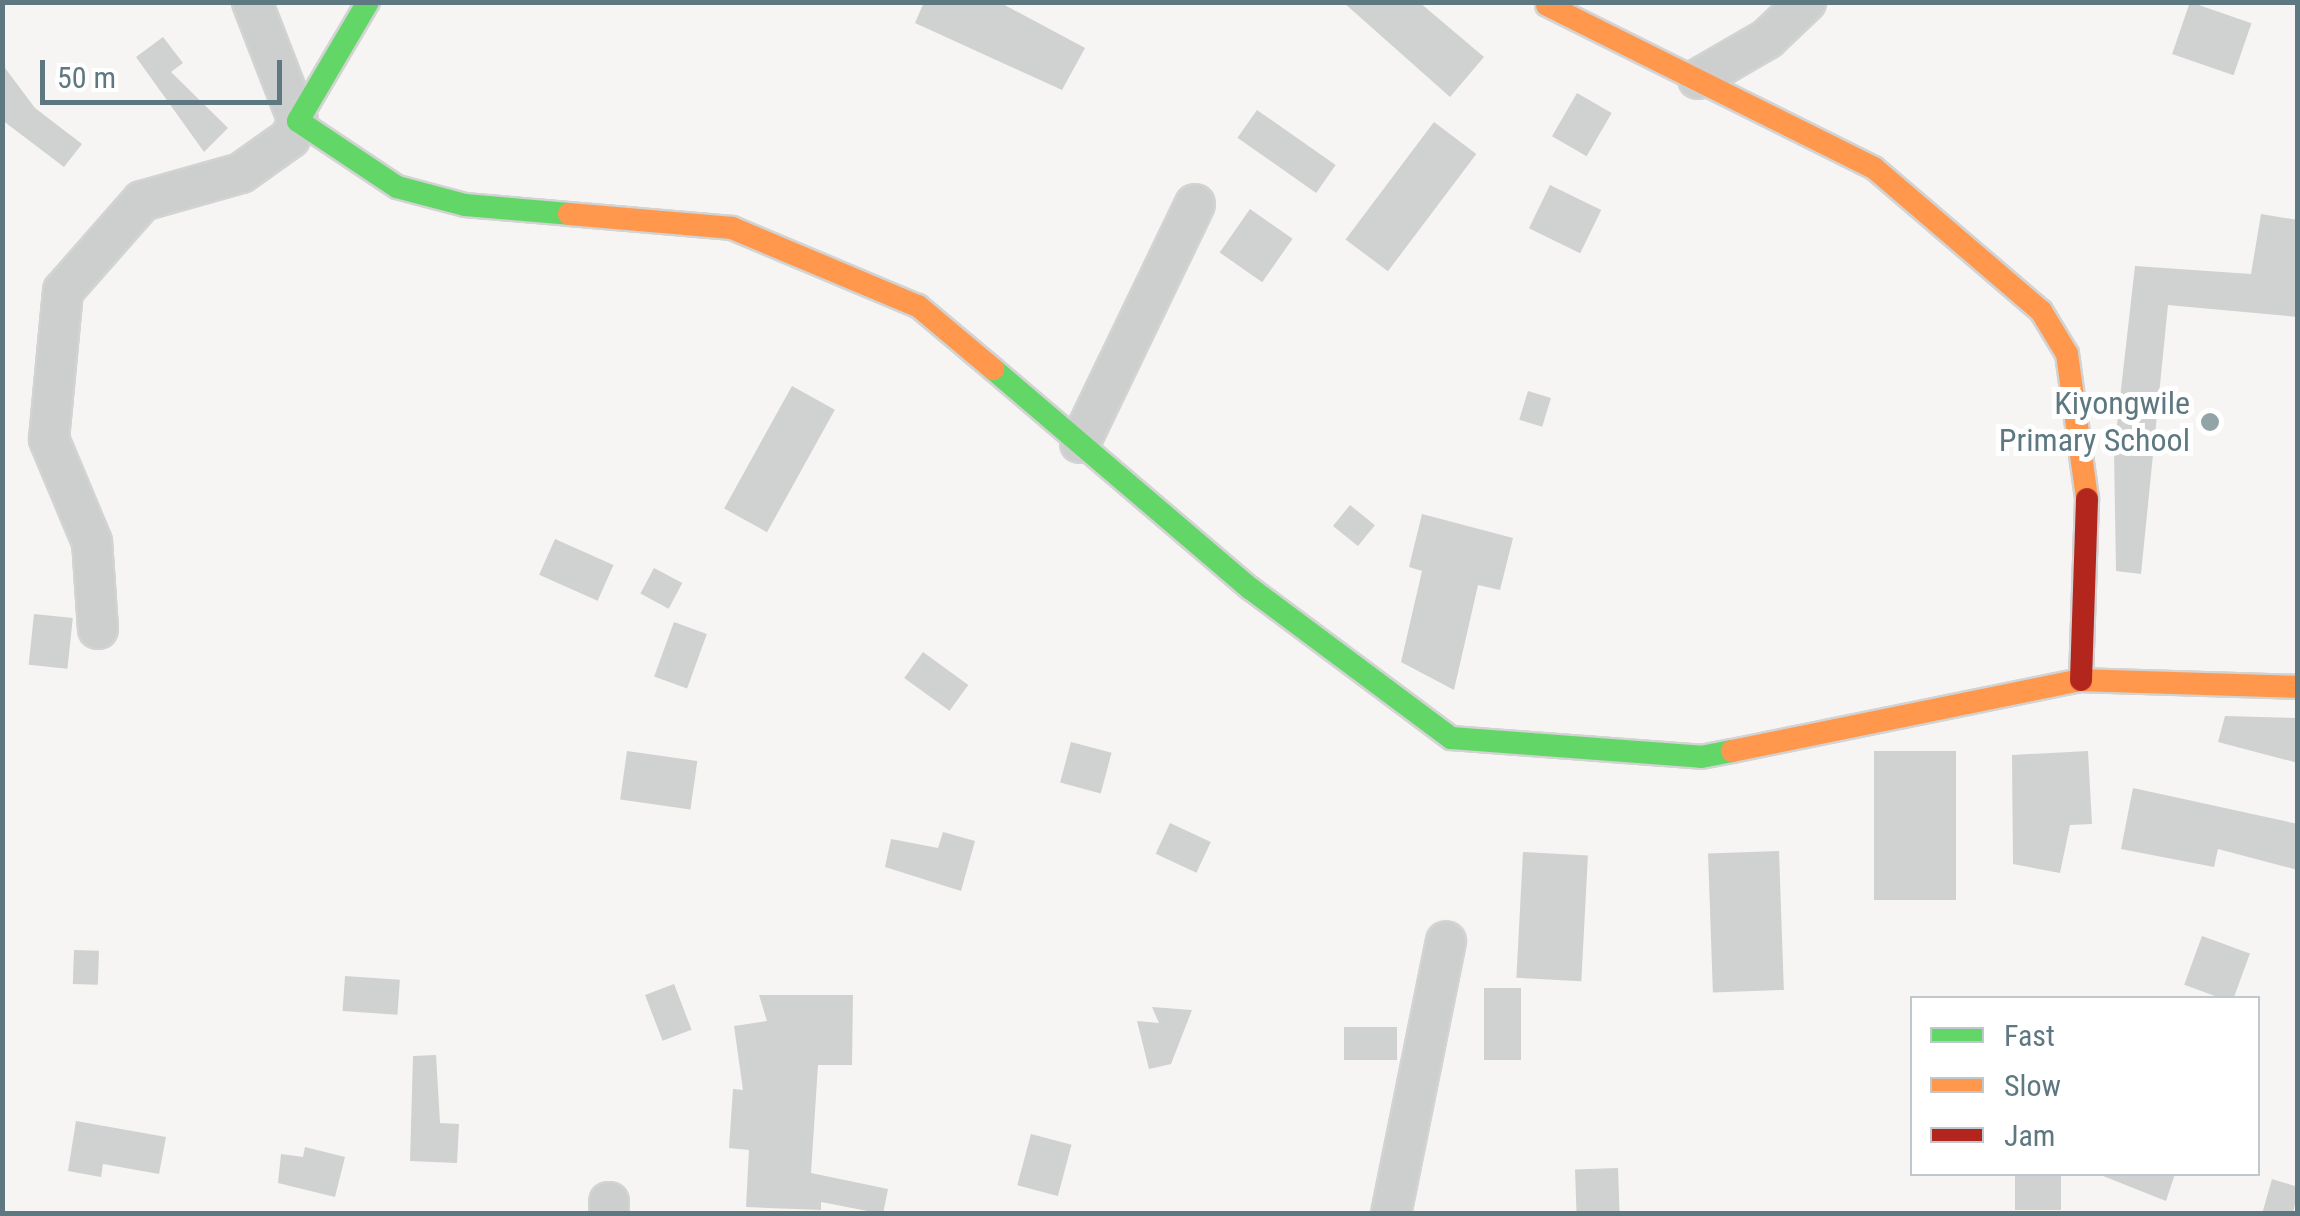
<!DOCTYPE html>
<style>
body{margin:0}
#map{position:relative;width:2300px;height:1216px;overflow:hidden;background:#f6f5f3;font-family:"Roboto Condensed",sans-serif}
div>[style]{position:absolute}
.building>*{inset:0;background:#d0d1d1;transform-origin:0 0}
.roads{filter:drop-shadow(2px 0 #d2d3d3) drop-shadow(-2px 0 #d2d3d3) drop-shadow(0 2px #d2d3d3) drop-shadow(0 -2px #d2d3d3)}
.street>*{height:38px;margin:-19px;padding:0 19px;transform-origin:19px;border-radius:19px;background:#cdcfce}
.fast>*{height:22px;margin:-11px;padding:0 11px;transform-origin:11px;border-radius:11px;background:#63d668}
.slow>*{height:22px;margin:-11px;padding:0 11px;transform-origin:11px;border-radius:11px;background:#ff974d}
.jam>*{height:22px;margin:-11px;padding:0 11px;transform-origin:11px;border-radius:11px;background:#b3261e}
.dots>*{width:28px;height:28px;translate:-50% -50%;box-sizing:border-box;border:5px solid #fff;border-radius:50%}
span{translate:-50% -50%;white-space:nowrap;text-align:center;line-height:1.15;-webkit-text-stroke:10px #fff;paint-order:stroke}
.poi-label{font-size:32px;color:#5e7881}
.right{translate:-100% -50%;text-align:right}
.frame{position:absolute;inset:0;border:5px solid #5e7881;pointer-events:none}
.legend{position:absolute;left:1910px;top:996px;width:350px;height:180px;box-sizing:border-box;background:#fff;border:2px solid #bfc9cd;margin:0;padding:12px 18px;list-style:none;font-size:30px;color:#5e7881}
.legend li{display:flex;align-items:center;gap:20px;height:50px}
.legend b{width:50px;border:2px solid #bfc9cd}
.scale{position:absolute;left:40px;top:60px;width:242px;height:45px;box-sizing:border-box;border:5px solid #5e7881;border-top:0;padding-left:12px;font-size:30px;line-height:35px;white-space:nowrap;color:#5e7881;-webkit-text-stroke:8px #fff;paint-order:stroke}
</style>
<div id="map">
<div class="building">
<i style="clip-path:polygon(924px 2px,999px 2px,1085px 48px,1062px 90px,915px 23px)"></i>
<i style="clip-path:polygon(1343px 2px,1419px 2px,1484px 57px,1450px 97px)"></i>
<i style="left:2190px;top:2px;width:65px;height:55px;rotate:19deg"></i>
<i style="clip-path:polygon(163px 37px,183px 63px,171px 72px,228px 128px,204px 152px,136px 57px)"></i>
<i style="clip-path:polygon(2px 64px,35px 108px,82px 144px,64px 167px,2px 120px)"></i>
<i style="left:1577px;top:93px;width:40px;height:50px;rotate:30deg"></i>
<i style="left:1257px;top:110px;width:96px;height:34px;rotate:35deg"></i>
<i style="left:1434px;top:122px;width:53px;height:147px;rotate:37deg"></i>
<i style="left:1550px;top:185px;width:57px;height:48px;rotate:26deg"></i>
<i style="left:1250px;top:209px;width:52px;height:53px;rotate:35deg"></i>
<i style="clip-path:polygon(2261px 214px,2298px 220px,2298px 317px,2168px 305px,2141px 574px,2116px 571px,2114px 451px,2135px 266px,2251px 274px)"></i>
<i style="left:792px;top:386px;width:49px;height:140px;rotate:29deg"></i>
<i style="left:1528px;top:391px;width:24px;height:30px;rotate:17deg"></i>
<i style="left:1350px;top:505px;width:32px;height:27px;rotate:39deg"></i>
<i style="clip-path:polygon(1422px 514px,1513px 538px,1500px 590px,1478px 585px,1454px 690px,1401px 662px,1422px 571px,1409px 567px)"></i>
<i style="left:555px;top:539px;width:64px;height:39px;rotate:24deg"></i>
<i style="left:654px;top:568px;width:32px;height:29px;rotate:28deg"></i>
<i style="left:34px;top:614px;width:39px;height:51px;rotate:6deg"></i>
<i style="left:674px;top:622px;width:35px;height:58px;rotate:20deg"></i>
<i style="left:923px;top:652px;width:56px;height:32px;rotate:36deg"></i>
<i style="clip-path:polygon(2225px 716px,2298px 718px,2298px 763px,2218px 742px)"></i>
<i style="left:1071px;top:742px;width:42px;height:42px;rotate:15deg"></i>
<i style="left:627px;top:751px;width:71px;height:49px;rotate:8deg"></i>
<i style="left:1956px;top:751px;width:149px;height:82px;rotate:90deg"></i>
<i style="clip-path:polygon(2088px 751px,2092px 824px,2070px 825px,2060px 873px,2013px 864px,2012px 755px)"></i>
<i style="clip-path:polygon(2133px 788px,2298px 824px,2298px 870px,2218px 849px,2214px 867px,2121px 849px)"></i>
<i style="left:1170px;top:823px;width:45px;height:34px;rotate:25deg"></i>
<i style="clip-path:polygon(943px 832px,975px 841px,961px 891px,885px 867px,891px 839px,938px 848px)"></i>
<i style="left:1779px;top:851px;width:139px;height:71px;rotate:88deg"></i>
<i style="left:1523px;top:852px;width:65px;height:126px;rotate:3deg"></i>
<i style="left:2202px;top:936px;width:51px;height:52px;rotate:20deg"></i>
<i style="left:74px;top:950px;width:25px;height:34px;rotate:2deg"></i>
<i style="left:345px;top:976px;width:55px;height:35px;rotate:4deg"></i>
<i style="left:674px;top:984px;width:49px;height:31px;rotate:69deg"></i>
<i style="left:1484px;top:988px;width:37px;height:72px"></i>
<i style="clip-path:polygon(759px 995px,853px 995px,852px 1065px,818px 1065px,811px 1173px,888px 1189px,883px 1214px,821px 1202px,821px 1210px,746px 1207px,749px 1150px,729px 1148px,733px 1089px,743px 1090px,734px 1026px,767px 1021px)"></i>
<i style="clip-path:polygon(1152px 1007px,1192px 1010px,1171px 1064px,1149px 1069px,1137px 1021px,1159px 1023px)"></i>
<i style="left:1344px;top:1027px;width:53px;height:33px"></i>
<i style="clip-path:polygon(436px 1055px,440px 1123px,459px 1124px,457px 1163px,410px 1161px,413px 1056px)"></i>
<i style="clip-path:polygon(76px 1121px,166px 1137px,159px 1174px,103px 1164px,101px 1177px,68px 1171px)"></i>
<i style="left:1031px;top:1134px;width:42px;height:53px;rotate:15deg"></i>
<i style="clip-path:polygon(305px 1147px,345px 1157px,335px 1197px,278px 1183px,281px 1154px,303px 1157px)"></i>
<i style="left:1618px;top:1168px;width:46px;height:43px;rotate:88deg"></i>
<i style="left:2015px;top:1174px;width:46px;height:36px"></i>
<i style="clip-path:polygon(2098px 1174px,2175px 1174px,2166px 1201px)"></i>
<i style="clip-path:polygon(2272px 1179px,2298px 1187px,2293px 1214px,2262px 1214px)"></i>
</div>
<div class="roads">
<div class="street">
<i style="left:1698px;top:79px;width:80px;rotate:-30.1deg"></i>
<i style="left:1767px;top:39px;width:54px;rotate:-43.5deg"></i>
<i style="left:1080px;top:443px;width:265px;rotate:-64.3deg"></i>
<i style="left:98px;top:629px;width:87px;rotate:-93.9deg"></i>
<i style="left:92px;top:542px;width:112px;rotate:-112.7deg"></i>
<i style="left:49px;top:439px;width:149px;rotate:-84.6deg"></i>
<i style="left:63px;top:291px;width:120px;rotate:-48.7deg"></i>
<i style="left:142px;top:201px;width:103px;rotate:-15.8deg"></i>
<i style="left:241px;top:173px;width:60px;rotate:-35.5deg"></i>
<i style="left:290px;top:138px;width:19px;rotate:-65deg"></i>
<i style="left:298px;top:121px;width:128px;rotate:-111.1deg"></i>
<i style="left:609px;top:1202px;width:12px;rotate:90deg"></i>
<i style="left:1391px;top:1214px;width:278px;rotate:-78.6deg"></i>
</div>
<div class="fast">
<i style="left:368px;top:2px;width:138px;rotate:120.5deg"></i>
<i style="left:298px;top:121px;width:119px;rotate:33.7deg"></i>
<i style="left:397px;top:187px;width:70px;rotate:14.8deg"></i>
<i style="left:465px;top:205px;width:104px;rotate:4.9deg"></i>
<i style="left:993px;top:369px;width:339px;rotate:40.5deg"></i>
<i style="left:1251px;top:589px;width:249px;rotate:36.7deg"></i>
<i style="left:1451px;top:738px;width:251px;rotate:4.3deg"></i>
<i style="left:1701px;top:757px;width:32px;rotate:-11deg"></i>
</div>
<div class="slow">
<i style="left:1547px;top:5px;width:365px;rotate:26.5deg"></i>
<i style="left:1874px;top:168px;width:220px;rotate:40.6deg"></i>
<i style="left:2041px;top:311px;width:50px;rotate:58.8deg"></i>
<i style="left:2067px;top:354px;width:146px;rotate:82.1deg"></i>
<i style="left:569px;top:214px;width:164px;rotate:4.9deg"></i>
<i style="left:732px;top:228px;width:202px;rotate:22.8deg"></i>
<i style="left:918px;top:306px;width:98px;rotate:40deg"></i>
<i style="left:1732px;top:751px;width:356px;rotate:-11.5deg"></i>
<i style="left:2081px;top:680px;width:217px;rotate:1.8deg"></i>
</div>
<div class="jam">
<i style="left:2081px;top:680px;width:181px;rotate:-88.1deg"></i>
</div>
</div>
<div class="dots">
<i style="left:2210px;top:422px;background:#93a4a9"></i>
</div>
<div class="poi-label">
<span class="right" style="left:2190px;top:422px">Kiyongwile<br>Primary School</span>
</div>
<div class="frame"></div>
<ul class="legend">
<li><b style="height:12px;background:#63d668"></b>Fast</li>
<li><b style="height:12px;background:#ff974d"></b>Slow</li>
<li><b style="height:12px;background:#b3261e"></b>Jam</li>
</ul>
<div class="scale">50 m</div>
</div>
